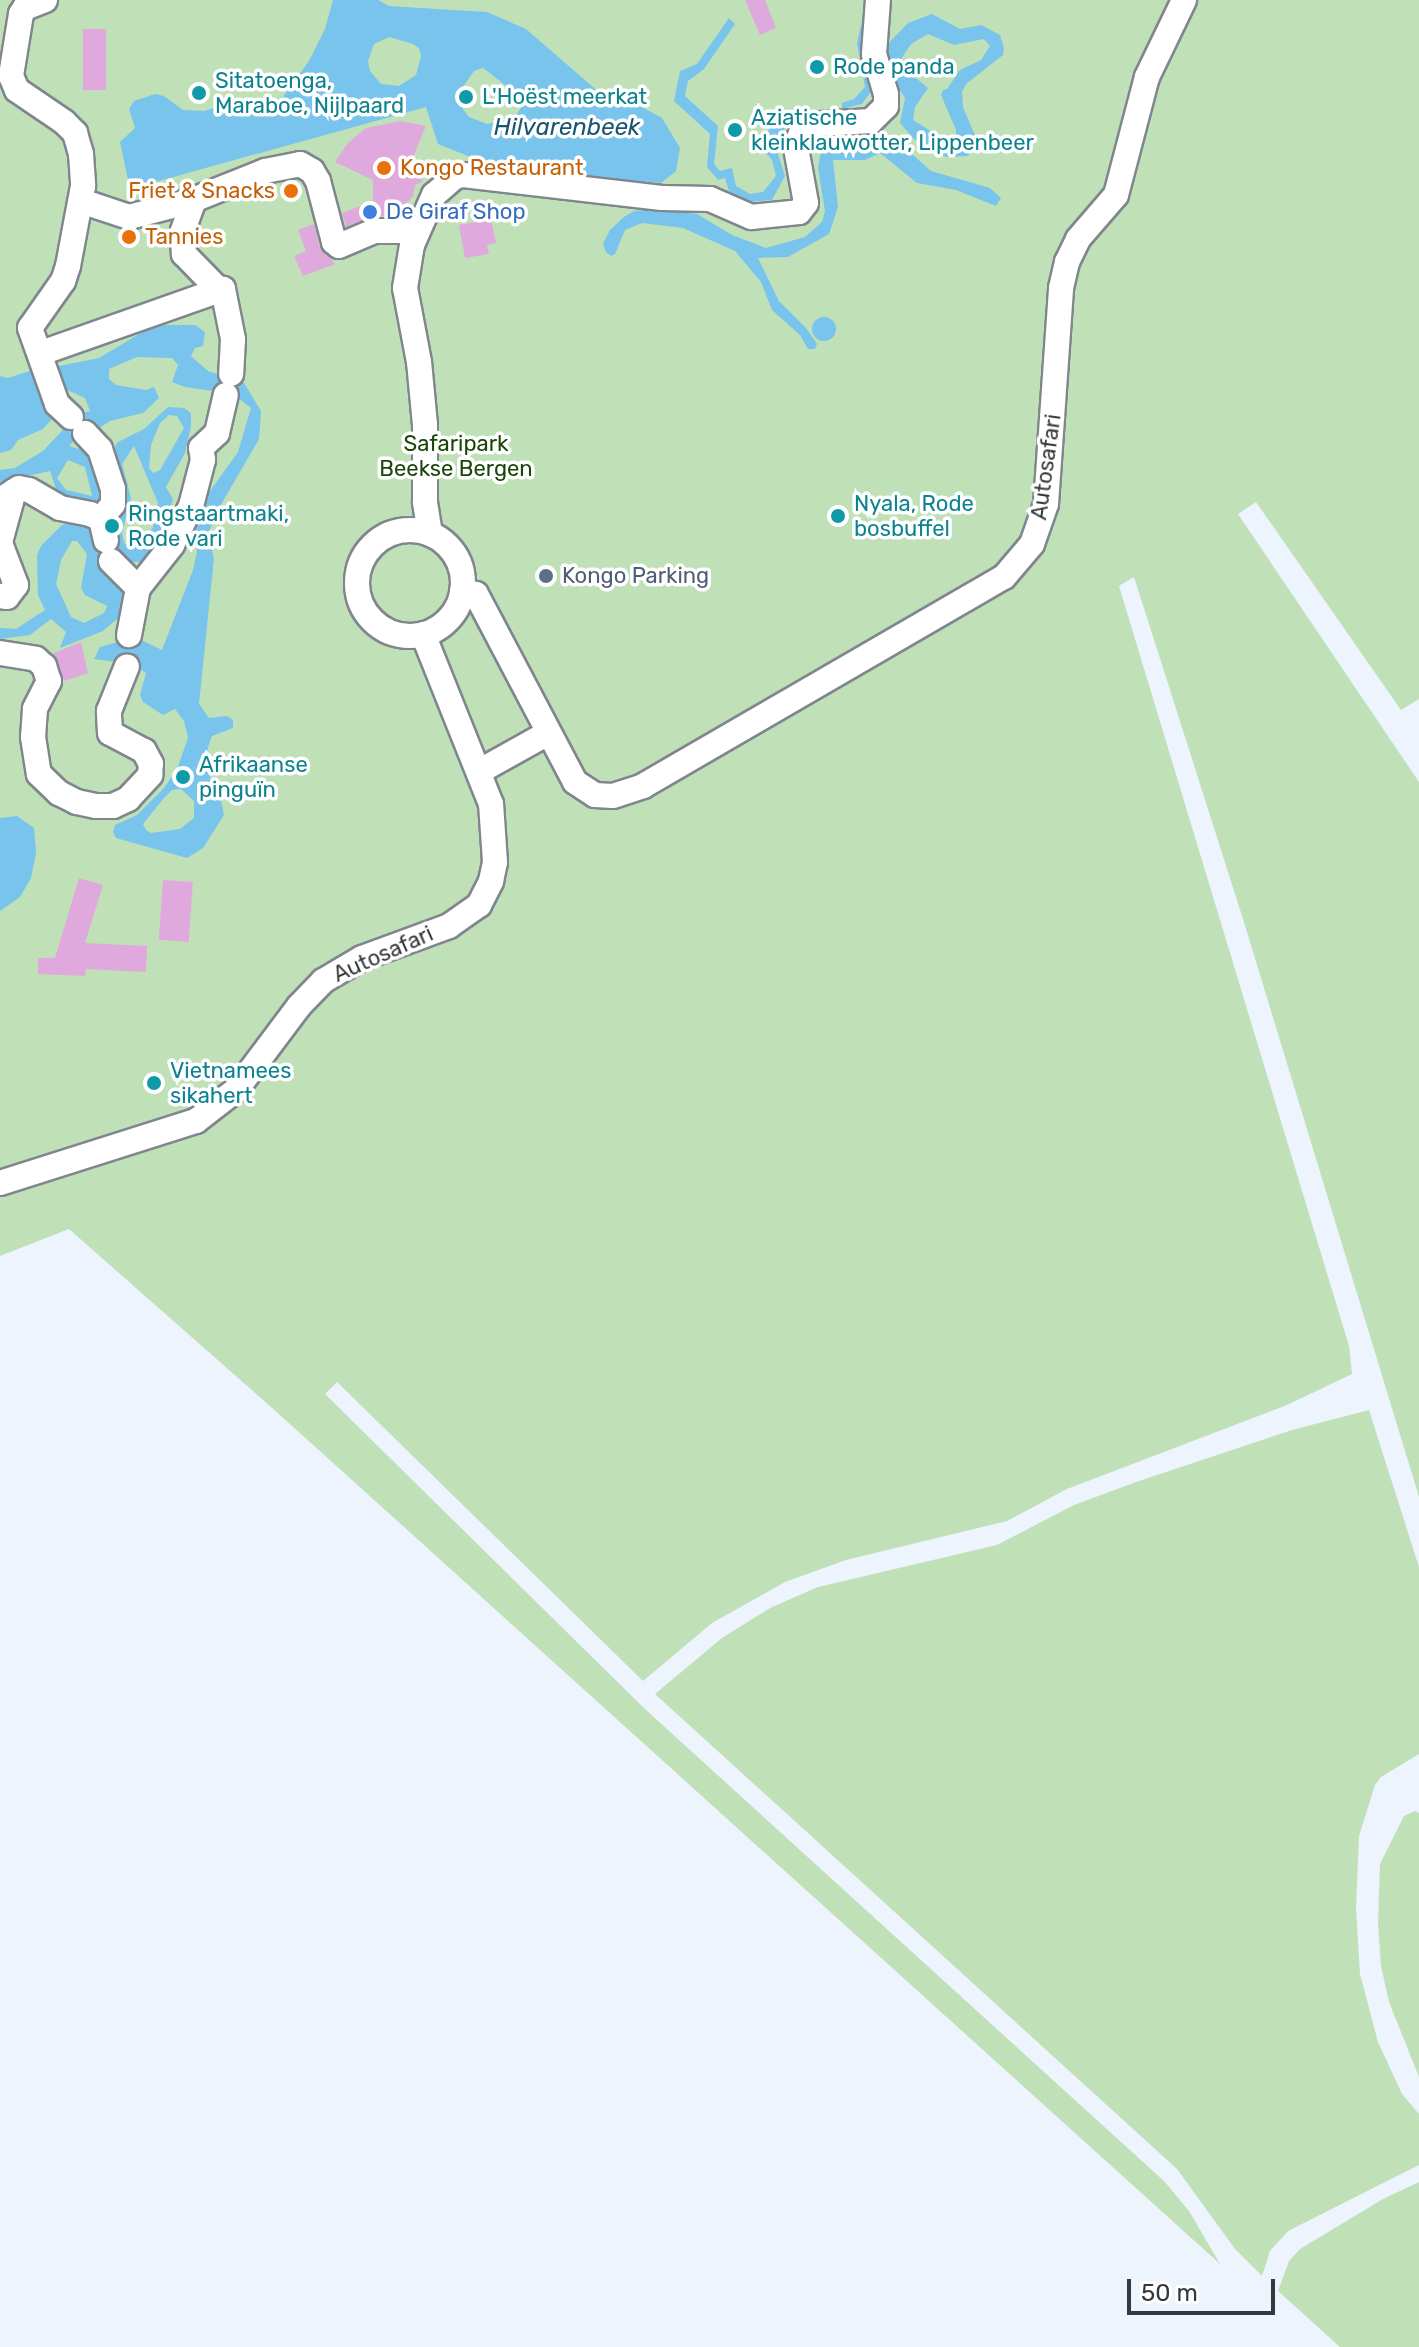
<!DOCTYPE html>
<meta charset="utf-8">
<style>
body{margin:0}
#map{position:relative;width:1419px;height:2347px;overflow:hidden;background:#edf4fd;font-family:Rubik,sans-serif}
div>[style]{position:absolute}
.green>*{inset:0;background:#c0e0b8}
.water>*{inset:0;background:#78c4ec}
.round{border-radius:50%}
.building>*{inset:0;background:#e0a9dd;transform-origin:0 0}
.roads{filter:drop-shadow(2px 0 #80868e) drop-shadow(-2px 0 #80868e) drop-shadow(0 2px #80868e) drop-shadow(0 -2px #80868e)}
.minor>*{height:24px;margin:-12px;padding:0 12px;transform-origin:12px;border-radius:12px;background:#fff}
.minor>.ring{margin:-12px;padding:0;box-sizing:content-box;background:none;border:24px solid #fff;border-radius:50%}
.dots>*{width:22px;height:22px;translate:-50% -50%;box-sizing:border-box;border:4px solid #fff;border-radius:50%}
span{translate:-50% -50%;white-space:nowrap;text-align:center;line-height:1.15;-webkit-text-stroke:7px #fff;paint-order:stroke}
.culture-label{font-size:22px;color:#0d838f}
.left{translate:0 -50%;text-align:left}
.food-label{font-size:22px;color:#c56008}
.right{translate:-100% -50%;text-align:right}
.shop-label{font-size:22px;color:#366cbe}
.park-label{font-size:22px;color:#1b460a}
.street-label{font-size:22px;color:#36393c}
.service-label{font-size:22px;color:#4e5e75}
.water-label{font-size:24px;color:#195571;font-style:italic}
.scale{position:absolute;left:1127px;top:2279px;width:148px;height:36px;box-sizing:border-box;border:4px solid #36393c;border-top:0;padding-left:10px;font-size:24px;line-height:28px;white-space:nowrap;color:#36393c;-webkit-text-stroke:6px #fff;paint-order:stroke}
</style>
<div id="map">
<div class="green">
<i style="clip-path:polygon(0 0,1419px 0,1419px 699px,1401px 710px,1256px 502px,1238px 514px,1419px 782px,1419px 1497px,1243px 919px,1134px 577px,1119px 586px,1349px 1346px,1352px 1374px,1287px 1405px,1067px 1489px,1007px 1521px,846px 1560px,785px 1582px,712px 1623px,643px 1681px,337px 1382px,325px 1394px,646px 1710px,1164px 2181px,1189px 2211px,1220px 2264px,280px 1415px,69px 1229px,0 1256px)"></i>
<i style="clip-path:polygon(1369px 1410px,1419px 1567px,1419px 1754px,1381px 1777px,1375px 1785px,1359px 1836px,1356px 1908px,1360px 1974px,1378px 2042px,1402px 2094px,1419px 2114px,1419px 2165px,1288px 2231px,1270px 2251px,1262px 2276px,1235px 2249px,1177px 2169px,655px 1694px,722px 1638px,770px 1608px,818px 1587px,997px 1545px,1074px 1505px,1139px 1481px,1292px 1430px)"></i>
<i style="clip-path:polygon(1415px 1811px,1419px 1813px,1419px 2077px,1389px 2002px,1381px 1966px,1378px 1923px,1380px 1864px,1404px 1816px)"></i>
<i style="clip-path:polygon(1419px 2182px,1419px 2347px,1340px 2347px,1278px 2291px,1289px 2261px,1300px 2249px,1383px 2199px)"></i>
</div>
<div class="water">
<i style="clip-path:polygon(evenodd,333px 0,378px 0,389px 6px,487px 12px,526px 29px,601px 94px,640px 106px,662px 118px,680px 148px,676px 171px,661px 183px,490px 169px,478px 160px,438px 144px,426px 107px,130px 189px,120px 142px,135px 128px,129px 109px,134px 101px,155px 94px,164px 96px,183px 110px,204px 111px,232px 102px,264px 104px,283px 97px,309px 61px,325px 29px,333px 0,389px 37px,413px 44px,419px 48px,421px 56px,416px 75px,399px 86px,381px 84px,370px 71px,368px 61px,374px 44px,389px 37px,333px 0,483px 68px,517px 94px,521px 108px,513px 119px,487px 124px,469px 117px,463px 109px,462px 88px,474px 71px,483px 68px)"></i>
<i style="clip-path:polygon(evenodd,932px 14px,960px 29px,981px 25px,1000px 35px,1004px 48px,1003px 55px,966px 84px,962px 92px,963px 107px,977px 140px,968px 156px,947px 157px,931px 151px,914px 139px,900px 123px,905px 98px,887px 70px,884px 48px,908px 23px,932px 14px,928px 34px,954px 45px,984px 39px,990px 46px,981px 60px,960px 70px,947px 89px,943px 90px,941px 95px,956px 130px,956px 138px,947px 141px,913px 120px,915px 107px,928px 88px,904px 68px,901px 59px,911px 44px,928px 34px)"></i>
<i style="clip-path:polygon(729px 18px,735px 24px,704px 69px,688px 81px,685px 96px,718px 126px,714px 164px,720px 171px,732px 168px,736px 186px,750px 194px,763px 192px,776px 176px,772px 160px,759px 145px,761px 139px,778px 119px,788px 126px,769px 143px,777px 151px,785px 176px,772px 200px,748px 202px,729px 191px,725px 178px,718px 180px,707px 167px,710px 134px,674px 101px,680px 71px,697px 64px)"></i>
<i style="clip-path:polygon(869px 19px,873px 89px,862px 104px,842px 109px,842px 103px,854px 99px,865px 87px,857px 43px,862px 21px)"></i>
<i style="clip-path:polygon(882px 143px,905px 148px,931px 171px,990px 188px,1001px 198px,996px 206px,956px 190px,917px 183px,880px 153px,865px 160px,833px 160px,838px 207px,829px 234px,788px 257px,758px 258px,779px 301px,806px 328px,817px 344px,815px 349px,808px 349px,800px 335px,772px 310px,761px 282px,735px 251px,683px 228px,642px 223px,625px 230px,615px 254px,611px 256px,606px 252px,603px 244px,610px 230px,624px 217px,634px 211px,654px 209px,697px 214px,732px 235px,766px 248px,805px 237px,822px 222px,825px 211px,818px 168px,820px 155px,828px 148px)"></i>
<i class="round" style="left:812px;top:317px;width:24px;height:24px"></i>
<i style="clip-path:polygon(evenodd,165px 325px,195px 325px,205px 332px,203px 346px,195px 348px,191px 356px,208px 371px,244px 383px,261px 411px,259px 439px,219px 508px,208px 534px,214px 558px,199px 704px,209px 718px,227px 716px,233px 720px,233px 728px,212px 736px,208px 747px,209px 775px,220px 794px,224px 815px,203px 848px,187px 858px,116px 838px,113px 832px,115px 825px,137px 815px,164px 788px,177px 769px,188px 738px,184px 721px,175px 709px,163px 715px,143px 702px,140px 695px,146px 673px,132px 664px,94px 659px,100px 647px,135px 637px,162px 650px,193px 570px,197px 551px,195px 530px,208px 494px,238px 452px,251px 408px,233px 394px,185px 387px,172px 382px,178px 365px,172px 358px,137px 357px,109px 369px,109px 379px,116px 385px,146px 390px,154px 387px,159px 398px,143px 413px,110px 421px,98px 429px,87px 427px,69px 446px,82px 450px,94px 465px,105px 492px,98px 510px,58px 495px,50px 471px,0 482px,0 470px,15px 468px,43px 451px,77px 415px,90px 411px,85px 398px,65px 389px,59px 366px,99px 358px,144px 331px,165px 325px,68px 460px,85px 467px,92px 496px,66px 490px,57px 478px,68px 460px,165px 325px,181px 789px,194px 801px,194px 818px,180px 829px,151px 833px,146px 830px,143px 824px,164px 798px,172px 790px,181px 789px)"></i>
<i style="clip-path:polygon(39px 368px,55px 411px,52px 419px,43px 429px,18px 440px,11px 450px,0 453px,0 376px,8px 378px)"></i>
<i style="clip-path:polygon(evenodd,168px 407px,184px 408px,191px 413px,191px 427px,185px 453px,166px 487px,173px 499px,163px 537px,157px 548px,142px 562px,102px 562px,107px 578px,123px 592px,128px 606px,123px 614px,103px 631px,60px 648px,66px 632px,51px 619px,30px 635px,0 639px,0 628px,16px 629px,45px 610px,38px 595px,37px 555px,41px 546px,62px 525px,80px 521px,116px 539px,120px 514px,110px 453px,118px 442px,144px 429px,168px 407px,169px 415px,177px 416px,184px 428px,160px 470px,153px 473px,149px 468px,151px 445px,160px 423px,169px 415px,168px 407px,134px 446px,158px 503px,153px 527px,142px 544px,131px 547px,124px 543px,122px 533px,131px 498px,122px 464px,134px 446px,168px 407px,72px 541px,77px 541px,87px 554px,81px 588px,85px 595px,107px 606px,104px 613px,84px 623px,71px 617px,56px 584px,61px 560px,72px 541px)"></i>
<i style="clip-path:polygon(17px 816px,34px 828px,36px 853px,31px 878px,20px 897px,0 911px,0 818px)"></i>
</div>
<div class="building">
<i style="clip-path:polygon(745px 0,765px 0,776px 28px,760px 35px)"></i>
<i style="left:83px;top:29px;width:23px;height:61px"></i>
<i style="clip-path:polygon(401px 121px,426px 126px,409px 167px,423px 181px,415px 185px,413px 197px,403px 206px,386px 206px,385px 216px,370px 217px,346px 227px,342px 213px,373px 201px,373px 180px,335px 162px,348px 143px,366px 128px)"></i>
<i style="clip-path:polygon(491px 219px,496px 243px,487px 245px,489px 254px,465px 258px,459px 225px)"></i>
<i style="clip-path:polygon(314px 224px,320px 247px,335px 264px,303px 276px,294px 256px,306px 251px,298px 230px)"></i>
<i class="round" style="left:118px;top:230px;width:18px;height:18px"></i>
<i style="clip-path:polygon(81px 642px,88px 673px,64px 681px,54px 653px)"></i>
<i style="clip-path:polygon(79px 878px,103px 885px,85px 943px,147px 946px,146px 972px,86px 969px,85px 976px,38px 974px,38px 958px,55px 958px)"></i>
<i style="left:163px;top:880px;width:30px;height:60px;rotate:4deg"></i>
</div>
<div class="roads">
<div class="minor">
<i style="left:45px;top:0;width:22px;rotate:158deg"></i>
<i style="left:25px;top:8px;width:7px;rotate:124deg"></i>
<i style="left:21px;top:14px;width:63px;rotate:99.2deg"></i>
<i style="left:11px;top:76px;width:15px;rotate:67deg"></i>
<i style="left:17px;top:90px;width:57px;rotate:34.2deg"></i>
<i style="left:64px;top:122px;width:16px;rotate:45deg"></i>
<i style="left:75px;top:133px;width:22px;rotate:74deg"></i>
<i style="left:81px;top:154px;width:32px;rotate:86deg"></i>
<i style="left:83px;top:186px;width:81px;rotate:100.6deg"></i>
<i style="left:68px;top:266px;width:16px;rotate:108deg"></i>
<i style="left:63px;top:281px;width:57px;rotate:125.1deg"></i>
<i style="left:30px;top:328px;width:81px;rotate:70.4deg"></i>
<i style="left:57px;top:404px;width:19px;rotate:43deg"></i>
<i style="left:194px;top:200px;width:33px;rotate:110deg"></i>
<i style="left:183px;top:231px;width:23px;rotate:88deg"></i>
<i style="left:184px;top:254px;width:50px;rotate:45.8deg"></i>
<i style="left:81px;top:201px;width:51px;rotate:18.4deg"></i>
<i style="left:129px;top:217px;width:61px;rotate:-14.3deg"></i>
<i style="left:188px;top:202px;width:83px;rotate:-21.9deg"></i>
<i style="left:265px;top:171px;width:36px;rotate:-11deg"></i>
<i style="left:300px;top:164px;width:14px;rotate:30deg"></i>
<i style="left:312px;top:171px;width:12px;rotate:59deg"></i>
<i style="left:318px;top:181px;width:63px;rotate:75.3deg"></i>
<i style="left:334px;top:242px;width:6px;rotate:39deg"></i>
<i style="left:339px;top:246px;width:39px;rotate:-23deg"></i>
<i style="left:375px;top:231px;width:42px"></i>
<i style="left:41px;top:353px;width:193px;rotate:-19.4deg"></i>
<i style="left:223px;top:289px;width:51px;rotate:78.7deg"></i>
<i style="left:233px;top:339px;width:35px;rotate:93deg"></i>
<i style="left:85px;top:433px;width:22px;rotate:47deg"></i>
<i style="left:100px;top:449px;width:42px;rotate:72deg"></i>
<i style="left:113px;top:489px;width:15px;rotate:90deg"></i>
<i style="left:113px;top:504px;width:19px;rotate:129deg"></i>
<i style="left:0;top:500px;width:22px;rotate:-32deg"></i>
<i style="left:19px;top:488px;width:10px;rotate:11deg"></i>
<i style="left:29px;top:490px;width:36px;rotate:30deg"></i>
<i style="left:60px;top:508px;width:31px;rotate:11deg"></i>
<i style="left:90px;top:514px;width:12px;rotate:24deg"></i>
<i style="left:101px;top:519px;width:22px;rotate:77deg"></i>
<i class="ring" style="left:357px;top:530px;width:82px;height:82px"></i>
<i style="left:430px;top:534px;width:33px;rotate:-99deg"></i>
<i style="left:425px;top:501px;width:76px;rotate:-90deg"></i>
<i style="left:425px;top:425px;width:63px;rotate:-95.4deg"></i>
<i style="left:419px;top:362px;width:75px;rotate:-100.7deg"></i>
<i style="left:405px;top:288px;width:44px;rotate:-80.8deg"></i>
<i style="left:412px;top:245px;width:55px;rotate:-66.3deg"></i>
<i style="left:434px;top:195px;width:29px;rotate:-41deg"></i>
<i style="left:456px;top:176px;width:7px;rotate:-8deg"></i>
<i style="left:463px;top:175px;width:200px;rotate:6.6deg"></i>
<i style="left:662px;top:198px;width:48px;rotate:1.2deg"></i>
<i style="left:710px;top:199px;width:45px;rotate:23.7deg"></i>
<i style="left:751px;top:217px;width:48px;rotate:-5.9deg"></i>
<i style="left:799px;top:212px;width:11px;rotate:-52deg"></i>
<i style="left:806px;top:203px;width:56px;rotate:-100.3deg"></i>
<i style="left:796px;top:148px;width:19px;rotate:-72deg"></i>
<i style="left:802px;top:130px;width:7px;rotate:-45deg"></i>
<i style="left:807px;top:125px;width:13px;rotate:-4deg"></i>
<i style="left:820px;top:124px;width:51px;rotate:-3.4deg"></i>
<i style="left:871px;top:121px;width:21px;rotate:-45deg"></i>
<i style="left:886px;top:106px;width:12px;rotate:-90deg"></i>
<i style="left:886px;top:94px;width:42px;rotate:-106.7deg"></i>
<i style="left:874px;top:54px;width:54px;rotate:-85.8deg"></i>
<i style="left:0;top:542px;width:53px;rotate:-74.6deg"></i>
<i style="left:0;top:543px;width:45px;rotate:69.1deg"></i>
<i style="left:16px;top:585px;width:15px;rotate:127deg"></i>
<i style="left:7px;top:597px;width:7px;rotate:-172deg"></i>
<i style="left:111px;top:561px;width:38px;rotate:45deg"></i>
<i style="left:138px;top:588px;width:48px;rotate:100.8deg"></i>
<i style="left:138px;top:588px;width:55px;rotate:-51.7deg"></i>
<i style="left:172px;top:545px;width:43px;rotate:-64deg"></i>
<i style="left:191px;top:506px;width:48px;rotate:-75.4deg"></i>
<i style="left:203px;top:460px;width:12px;rotate:-99deg"></i>
<i style="left:201px;top:448px;width:22px;rotate:-43deg"></i>
<i style="left:217px;top:433px;width:39px;rotate:-77deg"></i>
<i style="left:462px;top:591px;width:14px;rotate:12deg"></i>
<i style="left:476px;top:594px;width:212px;rotate:62.2deg"></i>
<i style="left:575px;top:782px;width:24px;rotate:33deg"></i>
<i style="left:595px;top:795px;width:18px;rotate:3deg"></i>
<i style="left:613px;top:796px;width:32px;rotate:-18deg"></i>
<i style="left:643px;top:786px;width:417px;rotate:-30.1deg"></i>
<i style="left:1004px;top:577px;width:43px;rotate:-49.7deg"></i>
<i style="left:1032px;top:544px;width:42px;rotate:-70.7deg"></i>
<i style="left:1046px;top:504px;width:217px;rotate:-86deg"></i>
<i style="left:1061px;top:288px;width:27px;rotate:-77deg"></i>
<i style="left:1067px;top:262px;width:25px;rotate:-64deg"></i>
<i style="left:1078px;top:239px;width:58px;rotate:-49.2deg"></i>
<i style="left:1116px;top:195px;width:122px;rotate:-75.3deg"></i>
<i style="left:1147px;top:77px;width:85px;rotate:-64.3deg"></i>
<i style="left:0;top:653px;width:36px;rotate:9deg"></i>
<i style="left:36px;top:659px;width:11px;rotate:41deg"></i>
<i style="left:44px;top:666px;width:16px;rotate:72deg"></i>
<i style="left:49px;top:681px;width:31px;rotate:117deg"></i>
<i style="left:35px;top:709px;width:28px;rotate:94deg"></i>
<i style="left:33px;top:737px;width:37px;rotate:81deg"></i>
<i style="left:39px;top:774px;width:28px;rotate:44deg"></i>
<i style="left:59px;top:793px;width:20px;rotate:27deg"></i>
<i style="left:77px;top:802px;width:19px;rotate:12deg"></i>
<i style="left:96px;top:806px;width:17px"></i>
<i style="left:113px;top:806px;width:17px;rotate:-25deg"></i>
<i style="left:128px;top:799px;width:33px;rotate:-47deg"></i>
<i style="left:150px;top:775px;width:11px;rotate:-85deg"></i>
<i style="left:151px;top:764px;width:15px;rotate:-118deg"></i>
<i style="left:144px;top:751px;width:38px;rotate:-152deg"></i>
<i style="left:110px;top:733px;width:22px;rotate:-93deg"></i>
<i style="left:109px;top:711px;width:48px;rotate:-68.2deg"></i>
<i style="left:480px;top:771px;width:78px;rotate:-29.2deg"></i>
<i style="left:0;top:1183px;width:206px;rotate:-17.6deg"></i>
<i style="left:196px;top:1121px;width:51px;rotate:-37.8deg"></i>
<i style="left:236px;top:1090px;width:105px;rotate:-53.1deg"></i>
<i style="left:299px;top:1006px;width:35px;rotate:-46deg"></i>
<i style="left:323px;top:981px;width:45px;rotate:-30.5deg"></i>
<i style="left:362px;top:958px;width:93px;rotate:-20.2deg"></i>
<i style="left:449px;top:926px;width:37px;rotate:-35deg"></i>
<i style="left:479px;top:905px;width:27px;rotate:-63deg"></i>
<i style="left:491px;top:881px;width:19px;rotate:-78deg"></i>
<i style="left:495px;top:862px;width:58px;rotate:-93.9deg"></i>
<i style="left:491px;top:804px;width:183px;rotate:-111.8deg"></i>
</div>
</div>
<div class="dots">
<i style="left:817px;top:67px;background:#0f9aa8"></i>
<i style="left:199px;top:93px;background:#0f9aa8"></i>
<i style="left:466px;top:97px;background:#0f9aa8"></i>
<i style="left:735px;top:130px;background:#0f9aa8"></i>
<i style="left:384px;top:168px;background:#e8710a"></i>
<i style="left:291px;top:191px;background:#e8710a"></i>
<i style="left:370px;top:212px;background:#3f7fe0"></i>
<i style="left:129px;top:237px;background:#e8710a"></i>
<i style="left:838px;top:516px;background:#0f9aa8"></i>
<i style="left:112px;top:526px;background:#0f9aa8"></i>
<i style="left:546px;top:576px;background:#5c6f8a"></i>
<i style="left:183px;top:777px;background:#0f9aa8"></i>
<i style="left:154px;top:1083px;background:#0f9aa8"></i>
</div>
<div class="culture-label">
<span class="left" style="left:833px;top:67px">Rode panda</span>
<span class="left" style="left:215px;top:93px">Sitatoenga,<br>Maraboe, Nijlpaard</span>
<span class="left" style="left:482px;top:97px">L'Hoëst meerkat</span>
<span class="left" style="left:751px;top:130px">Aziatische<br>kleinklauwotter, Lippenbeer</span>
<span class="left" style="left:854px;top:516px">Nyala, Rode<br>bosbuffel</span>
<span class="left" style="left:128px;top:526px">Ringstaartmaki,<br>Rode vari</span>
<span class="left" style="left:199px;top:777px">Afrikaanse<br>pinguïn</span>
<span class="left" style="left:170px;top:1083px">Vietnamees<br>sikahert</span>
</div>
<div class="food-label">
<span class="left" style="left:400px;top:168px">Kongo Restaurant</span>
<span class="right" style="left:275px;top:191px">Friet &amp; Snacks</span>
<span class="left" style="left:145px;top:237px">Tannies</span>
</div>
<div class="shop-label">
<span class="left" style="left:386px;top:212px">De Giraf Shop</span>
</div>
<div class="park-label">
<span style="left:456px;top:456px">Safaripark<br>Beekse Bergen</span>
</div>
<div class="street-label">
<span style="left:1046px;top:467px;rotate:-82deg">Autosafari</span>
<span style="left:383px;top:954px;rotate:-24deg">Autosafari</span>
</div>
<div class="service-label">
<span class="left" style="left:562px;top:576px">Kongo Parking</span>
</div>
<div class="water-label">
<span style="left:567px;top:128px">Hilvarenbeek</span>
</div>
<div class="scale">50 m</div>
</div>
